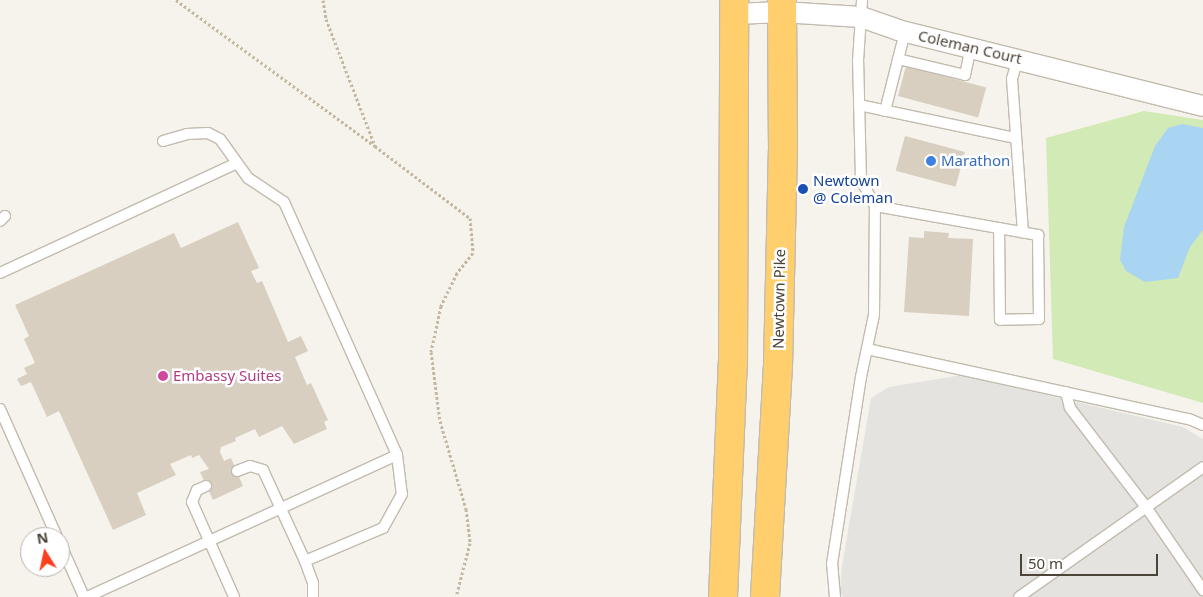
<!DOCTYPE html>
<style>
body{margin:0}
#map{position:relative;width:1203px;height:597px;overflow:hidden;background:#f6f3ec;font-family:"Noto Sans",sans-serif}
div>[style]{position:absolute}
.green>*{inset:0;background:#d2eab5}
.parking>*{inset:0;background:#e5e3e0}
.water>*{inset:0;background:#a9d4f2}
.building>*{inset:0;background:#d8cfc1;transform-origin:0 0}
.path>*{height:3px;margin-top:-1.5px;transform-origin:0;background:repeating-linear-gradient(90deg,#c4b79f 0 2.5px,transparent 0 5px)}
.roads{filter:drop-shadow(1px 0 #c2bbae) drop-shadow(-1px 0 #c2bbae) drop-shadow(0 1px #c2bbae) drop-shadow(0 -1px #c2bbae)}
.lane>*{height:10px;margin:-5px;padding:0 5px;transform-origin:5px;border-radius:5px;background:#fff}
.street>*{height:20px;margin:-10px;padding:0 10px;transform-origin:10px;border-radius:10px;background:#fff}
.highway>*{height:28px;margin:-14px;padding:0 14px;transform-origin:14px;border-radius:14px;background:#ffcf6e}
.dots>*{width:14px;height:14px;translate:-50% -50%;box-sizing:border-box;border:2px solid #fff;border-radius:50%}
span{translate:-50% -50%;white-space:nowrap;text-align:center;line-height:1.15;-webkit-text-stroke:5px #fff;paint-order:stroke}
.street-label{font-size:15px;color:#4b4439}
.shop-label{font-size:15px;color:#366cbe}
.left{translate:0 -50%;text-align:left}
.transit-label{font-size:15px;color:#164399}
.hotel-label{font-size:15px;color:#b23c85}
.north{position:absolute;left:20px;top:527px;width:50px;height:50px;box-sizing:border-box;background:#fff;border:1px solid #b7b4b0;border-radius:50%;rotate:350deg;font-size:14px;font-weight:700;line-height:20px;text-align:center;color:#4b4439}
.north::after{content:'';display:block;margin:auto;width:18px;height:22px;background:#fc3f1d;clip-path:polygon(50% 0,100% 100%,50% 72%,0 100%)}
.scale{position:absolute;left:1020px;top:554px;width:138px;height:22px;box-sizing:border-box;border:2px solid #4b4439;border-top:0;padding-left:6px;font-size:15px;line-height:18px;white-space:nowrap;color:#4b4439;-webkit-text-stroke:4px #fff;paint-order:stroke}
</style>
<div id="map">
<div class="green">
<i style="clip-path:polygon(1144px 111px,1203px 120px,1203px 403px,1053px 359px,1046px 138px)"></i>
</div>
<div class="parking">
<i style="clip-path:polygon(962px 375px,1183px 427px,1203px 439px,1203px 597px,843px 597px,840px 590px,842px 566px,871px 398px,889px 387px)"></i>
</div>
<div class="water">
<i style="clip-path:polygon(1182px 124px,1203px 128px,1203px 230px,1190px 247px,1178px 278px,1145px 282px,1126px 271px,1120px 260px,1124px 227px,1155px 146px,1168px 128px)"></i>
</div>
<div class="building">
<i style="left:906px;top:66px;width:83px;height:31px;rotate:15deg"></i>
<i style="left:905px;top:136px;width:62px;height:36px;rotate:15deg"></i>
<i style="clip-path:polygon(238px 222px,259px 268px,251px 271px,257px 283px,262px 281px,288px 342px,301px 336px,308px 351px,295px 357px,307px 385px,311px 383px,328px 420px,324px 422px,327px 429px,294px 444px,282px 426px,259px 437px,255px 429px,235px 438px,236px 441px,221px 447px,220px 452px,224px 461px,231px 458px,243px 486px,213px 500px,200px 472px,209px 469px,199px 455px,192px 458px,191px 455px,170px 464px,176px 475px,137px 493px,146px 515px,113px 530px,59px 411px,47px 417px,31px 382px,21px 386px,17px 379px,27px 374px,24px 368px,35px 363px,24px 339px,29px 336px,15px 305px,174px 233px,181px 248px)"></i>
<i style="clip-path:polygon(924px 231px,949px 233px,948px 238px,973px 239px,969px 316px,904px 312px,909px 237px,924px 238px)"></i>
</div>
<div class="path">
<i style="left:176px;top:0;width:247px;rotate:36.3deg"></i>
<i style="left:323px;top:0;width:19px;rotate:81deg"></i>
<i style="left:326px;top:19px;width:136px;rotate:68.9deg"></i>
<i style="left:375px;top:146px;width:119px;rotate:37.2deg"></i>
<i style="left:470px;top:218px;width:35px;rotate:85deg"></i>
<i style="left:473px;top:253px;width:26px;rotate:129deg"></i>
<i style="left:457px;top:273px;width:37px;rotate:116deg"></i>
<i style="left:441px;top:306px;width:47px;rotate:102.3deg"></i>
<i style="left:431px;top:352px;width:70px;rotate:82.6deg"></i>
<i style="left:440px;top:421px;width:92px;rotate:73.5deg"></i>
<i style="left:466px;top:509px;width:34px;rotate:83deg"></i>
<i style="left:470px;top:543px;width:56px;rotate:104.5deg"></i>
</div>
<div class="roads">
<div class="lane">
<i style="left:1018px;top:58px;width:22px;rotate:106deg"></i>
<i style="left:1012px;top:79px;width:154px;rotate:85.9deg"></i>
<i style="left:898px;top:59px;width:69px;rotate:13.4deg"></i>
<i style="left:965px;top:75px;width:29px;rotate:-78deg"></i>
<i style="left:859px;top:105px;width:159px;rotate:11.9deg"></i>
<i style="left:885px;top:111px;width:81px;rotate:-75.8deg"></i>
<i style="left:163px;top:141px;width:25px;rotate:-16deg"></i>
<i style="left:187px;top:134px;width:21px;rotate:-3deg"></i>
<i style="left:208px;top:133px;width:13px;rotate:27deg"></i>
<i style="left:220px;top:139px;width:48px;rotate:54.3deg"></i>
<i style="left:248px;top:178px;width:43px;rotate:33.7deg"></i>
<i style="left:284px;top:202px;width:277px;rotate:65.9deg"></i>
<i style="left:397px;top:455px;width:39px;rotate:83deg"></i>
<i style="left:402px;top:494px;width:39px;rotate:119deg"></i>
<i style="left:383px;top:528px;width:85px;rotate:157.1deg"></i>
<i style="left:875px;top:206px;width:166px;rotate:10.1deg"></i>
<i style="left:1038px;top:235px;width:84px;rotate:89.3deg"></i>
<i style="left:1039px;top:319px;width:39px;rotate:179deg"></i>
<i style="left:1000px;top:320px;width:92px;rotate:-90.6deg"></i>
<i style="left:0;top:221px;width:7px;rotate:-45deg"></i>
<i style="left:0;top:273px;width:261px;rotate:-24.9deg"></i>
<i style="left:867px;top:349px;width:330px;rotate:12.3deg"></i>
<i style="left:1189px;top:419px;width:15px;rotate:23deg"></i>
<i style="left:1066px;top:392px;width:16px;rotate:76deg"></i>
<i style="left:1070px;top:408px;width:125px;rotate:52.5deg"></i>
<i style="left:1146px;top:507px;width:101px;rotate:55.5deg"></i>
<i style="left:0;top:409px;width:140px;rotate:66deg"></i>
<i style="left:237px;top:471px;width:14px;rotate:-21deg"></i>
<i style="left:250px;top:466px;width:14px;rotate:17deg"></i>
<i style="left:263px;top:470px;width:100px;rotate:65.2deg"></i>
<i style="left:305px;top:561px;width:23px;rotate:70deg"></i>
<i style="left:313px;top:583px;width:14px;rotate:90deg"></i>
<i style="left:206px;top:486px;width:10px;rotate:156deg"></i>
<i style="left:197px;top:490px;width:13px;rotate:113deg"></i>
<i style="left:192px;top:502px;width:104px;rotate:66.1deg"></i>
<i style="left:60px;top:543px;width:59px;rotate:66deg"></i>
<i style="left:87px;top:597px;width:341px;rotate:-24.6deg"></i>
<i style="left:835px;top:597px;width:33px;rotate:-95deg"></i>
<i style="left:832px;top:564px;width:189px;rotate:-81.2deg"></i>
<i style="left:861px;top:377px;width:63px;rotate:-78.2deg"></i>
<i style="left:874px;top:315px;width:109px;rotate:-89.5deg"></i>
<i style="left:875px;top:206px;width:30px;rotate:-118deg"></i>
<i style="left:861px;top:180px;width:119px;rotate:-91.4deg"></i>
<i style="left:858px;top:61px;width:61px;rotate:-86.2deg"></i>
<i style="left:1019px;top:597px;width:225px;rotate:-35.2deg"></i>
</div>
<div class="street">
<i style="left:735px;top:14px;width:47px;rotate:-2.4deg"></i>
<i style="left:782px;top:12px;width:79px;rotate:3.6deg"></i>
<i style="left:861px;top:17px;width:39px;rotate:19deg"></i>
<i style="left:898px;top:30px;width:314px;rotate:14deg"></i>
</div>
<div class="highway">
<i style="left:723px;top:597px;width:235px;rotate:-87.6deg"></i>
<i style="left:733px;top:362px;width:362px;rotate:-89.8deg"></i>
<i style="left:765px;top:597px;width:231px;rotate:-86.8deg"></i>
<i style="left:778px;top:366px;width:215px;rotate:-88.7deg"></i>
<i style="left:783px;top:151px;width:151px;rotate:-90.4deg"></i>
</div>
</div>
<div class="dots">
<i style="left:931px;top:161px;background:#3f7fe0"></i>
<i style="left:803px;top:189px;background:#1a4fb4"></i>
<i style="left:163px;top:376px;background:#d1479c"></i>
</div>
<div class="street-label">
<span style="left:970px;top:47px;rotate:13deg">Coleman Court</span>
<span style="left:779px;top:299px;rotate:-89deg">Newtown Pike</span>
</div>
<div class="shop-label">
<span class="left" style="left:941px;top:161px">Marathon</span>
</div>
<div class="transit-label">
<span class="left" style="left:813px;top:189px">Newtown<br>@ Coleman</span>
</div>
<div class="hotel-label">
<span class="left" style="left:173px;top:376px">Embassy Suites</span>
</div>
<div class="north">N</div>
<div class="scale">50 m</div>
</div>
